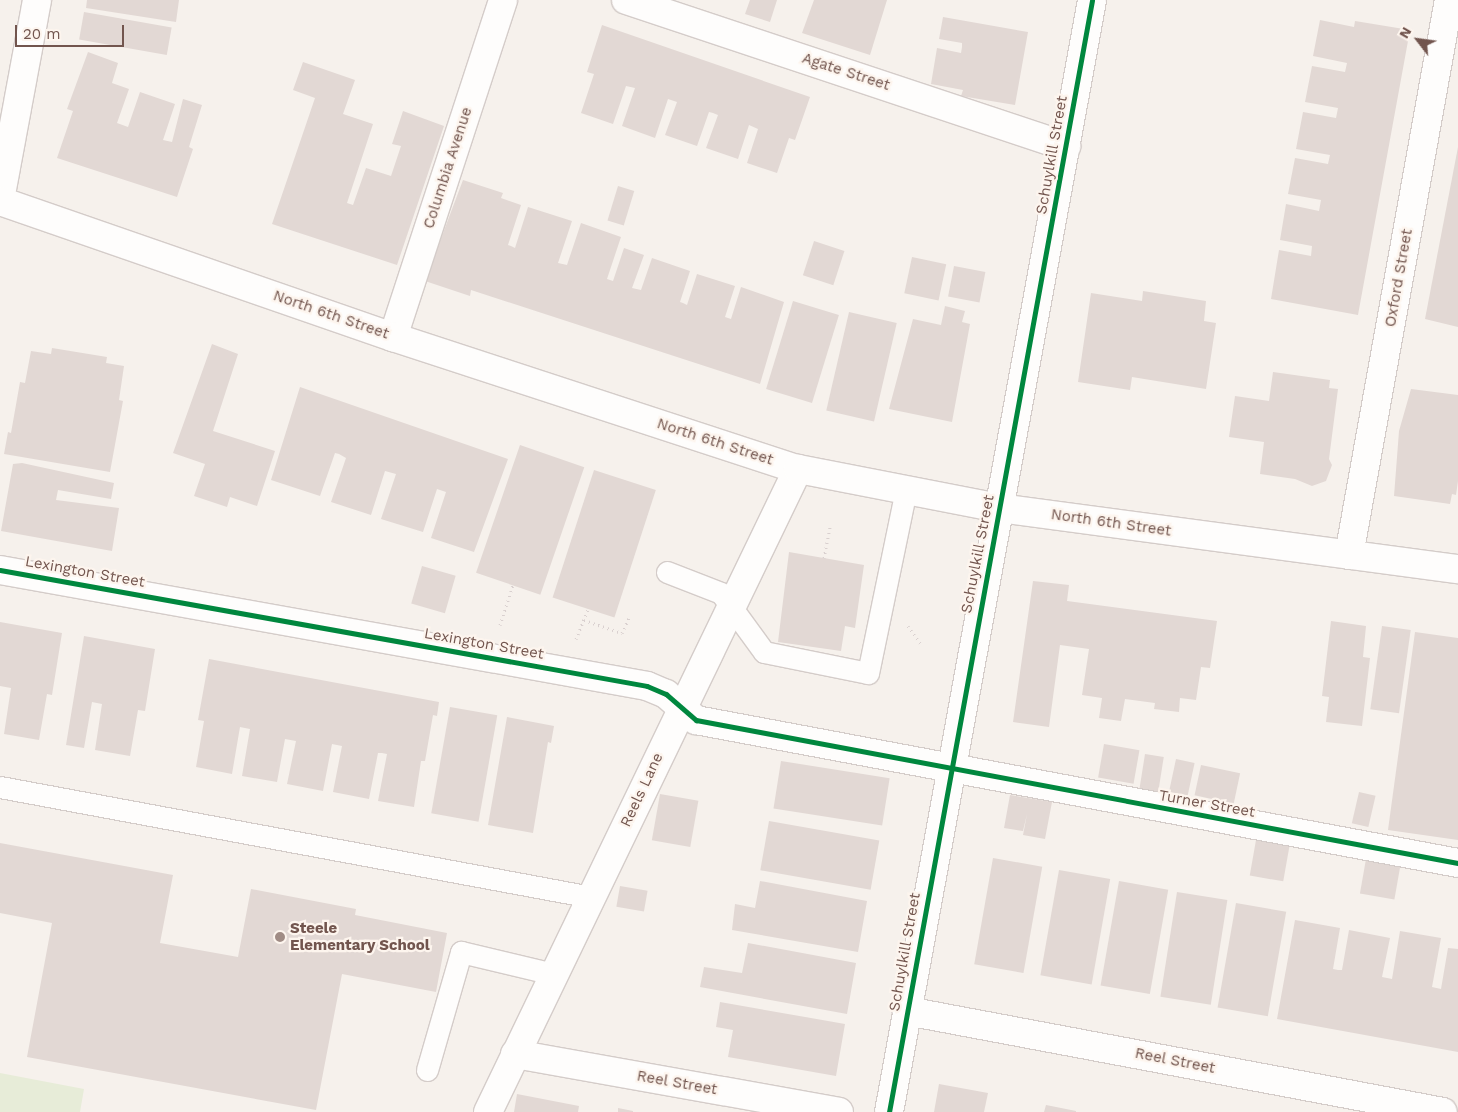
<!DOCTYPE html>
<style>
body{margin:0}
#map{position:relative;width:1458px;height:1112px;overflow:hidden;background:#f6f1ec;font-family:"Work Sans",sans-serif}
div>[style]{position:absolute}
.green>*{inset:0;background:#e7ecd8}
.building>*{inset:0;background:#e2d8d4;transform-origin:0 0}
.path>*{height:3px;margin-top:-1.5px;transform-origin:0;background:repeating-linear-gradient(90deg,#d9d0cf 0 1px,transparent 0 5px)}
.roads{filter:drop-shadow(1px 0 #d4ccc9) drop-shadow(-1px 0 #d4ccc9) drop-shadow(0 1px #d4ccc9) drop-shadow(0 -1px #d4ccc9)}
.lane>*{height:21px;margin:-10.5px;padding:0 10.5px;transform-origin:10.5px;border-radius:10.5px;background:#fefdfc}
.street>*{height:28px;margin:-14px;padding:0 14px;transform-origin:14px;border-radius:14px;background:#fefdfc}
.secondary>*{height:28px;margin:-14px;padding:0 14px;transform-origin:14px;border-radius:14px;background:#fefdfc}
.cycleway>*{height:5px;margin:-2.5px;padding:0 2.5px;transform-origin:2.5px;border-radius:2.5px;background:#00873e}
.dots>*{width:14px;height:14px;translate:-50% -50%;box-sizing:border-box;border:2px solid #fdf5ee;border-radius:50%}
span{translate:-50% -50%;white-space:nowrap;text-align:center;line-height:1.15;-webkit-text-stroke:4.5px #fdf5ee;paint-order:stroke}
.street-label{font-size:15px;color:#72554e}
.poi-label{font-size:15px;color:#72554e;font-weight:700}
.left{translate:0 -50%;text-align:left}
.north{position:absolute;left:1393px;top:15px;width:50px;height:50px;-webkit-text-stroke:4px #fdf5ee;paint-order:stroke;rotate:300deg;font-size:14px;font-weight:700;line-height:20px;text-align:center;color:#72554e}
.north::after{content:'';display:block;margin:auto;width:18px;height:22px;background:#72554e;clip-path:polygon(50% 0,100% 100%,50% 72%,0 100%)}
.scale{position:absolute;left:15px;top:25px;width:109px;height:22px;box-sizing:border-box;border:2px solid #72554e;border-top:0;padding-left:6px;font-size:15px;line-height:18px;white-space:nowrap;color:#72554e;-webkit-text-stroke:4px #fdf5ee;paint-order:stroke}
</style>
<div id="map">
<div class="green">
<i style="clip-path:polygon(0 1073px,84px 1089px,80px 1112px,0 1112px)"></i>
</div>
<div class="building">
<i style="clip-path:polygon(87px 0,179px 0,176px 22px,86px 8px)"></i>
<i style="clip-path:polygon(750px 0,777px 0,770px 22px,745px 14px)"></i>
<i style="clip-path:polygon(814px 0,887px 0,870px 55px,802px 33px)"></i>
<i style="left:84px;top:12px;width:89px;height:28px;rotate:10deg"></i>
<i style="clip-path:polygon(943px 17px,1028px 32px,1015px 105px,961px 96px,963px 90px,931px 84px,937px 48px,961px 53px,962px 47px,962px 43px,939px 39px)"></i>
<i style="clip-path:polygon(1320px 20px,1354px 27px,1355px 21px,1410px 30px,1358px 315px,1271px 299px,1279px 250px,1311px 256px,1312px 246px,1280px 240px,1286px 204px,1319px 211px,1321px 200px,1288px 194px,1295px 158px,1328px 164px,1330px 155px,1296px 149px,1303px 112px,1336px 118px,1338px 108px,1305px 102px,1312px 66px,1345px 72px,1347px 63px,1313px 56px)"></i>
<i style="clip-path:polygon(602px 25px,810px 97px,795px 140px,789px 138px,777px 173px,747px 163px,758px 129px,749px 125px,738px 159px,706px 148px,718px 115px,713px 113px,709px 112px,697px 146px,665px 135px,677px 102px,668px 99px,655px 138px,622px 126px,635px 88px,626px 86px,613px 124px,581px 113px,594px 74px,587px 72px)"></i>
<i style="clip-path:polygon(88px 52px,118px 63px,112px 83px,129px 89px,117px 123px,128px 127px,140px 92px,175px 104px,163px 140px,172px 142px,183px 99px,202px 105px,189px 147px,193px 149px,177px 197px,57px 158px,73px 111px,67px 109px)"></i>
<i style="clip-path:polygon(303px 62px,355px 80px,343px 114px,373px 124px,347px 203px,353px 205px,366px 168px,391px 176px,401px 146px,392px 144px,403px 111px,444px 126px,397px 265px,272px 224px,315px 98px,293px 90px)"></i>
<i style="clip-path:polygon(1458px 147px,1458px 327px,1425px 319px)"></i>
<i style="clip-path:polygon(463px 180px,503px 193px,501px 198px,521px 205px,508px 245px,511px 246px,515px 248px,528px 207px,572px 221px,558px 263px,567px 265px,581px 223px,621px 237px,607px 279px,613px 281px,624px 248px,644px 255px,632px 288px,641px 290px,652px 258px,690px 271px,680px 302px,683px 303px,687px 305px,697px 274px,735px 286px,725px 317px,731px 319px,741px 287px,784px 302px,760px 384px,471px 290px,470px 296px,425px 281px)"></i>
<i style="left:618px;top:186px;width:17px;height:36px;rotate:17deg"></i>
<i style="left:814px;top:241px;width:32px;height:36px;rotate:18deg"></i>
<i style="left:912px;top:257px;width:35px;height:37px;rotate:12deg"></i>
<i style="left:954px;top:266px;width:32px;height:31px;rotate:11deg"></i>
<i style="clip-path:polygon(1143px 291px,1206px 301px,1204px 321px,1216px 323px,1206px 389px,1132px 377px,1130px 390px,1078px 382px,1091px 293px,1142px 301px)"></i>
<i style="left:793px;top:301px;width:48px;height:92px;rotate:17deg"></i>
<i style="clip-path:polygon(945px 306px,965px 311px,962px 322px,970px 324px,952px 422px,889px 409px,913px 319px,941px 325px)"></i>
<i style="left:849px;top:312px;width:49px;height:101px;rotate:13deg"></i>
<i style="clip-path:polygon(212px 344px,238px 354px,213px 431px,275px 451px,257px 506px,230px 497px,227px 507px,194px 496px,205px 464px,173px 453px)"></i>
<i style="clip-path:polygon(52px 348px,107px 357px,106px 363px,124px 366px,119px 400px,123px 401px,110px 472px,4px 454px,8px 432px,11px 433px,20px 382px,25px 383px,31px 351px,51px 354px)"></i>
<i style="clip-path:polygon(1273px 372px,1330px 380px,1329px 388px,1338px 389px,1329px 459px,1332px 465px,1326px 481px,1312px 486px,1295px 479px,1260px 474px,1264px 442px,1229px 437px,1235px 396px,1269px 401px)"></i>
<i style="clip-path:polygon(300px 387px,508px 459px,474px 552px,431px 538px,446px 492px,437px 489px,423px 532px,381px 519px,396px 474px,385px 471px,371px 515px,331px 502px,346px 458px,339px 454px,335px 453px,320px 496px,271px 480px)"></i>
<i style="clip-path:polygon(1411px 389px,1458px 395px,1458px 481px,1456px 495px,1452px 494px,1450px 504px,1394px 496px,1399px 431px)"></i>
<i style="left:520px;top:445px;width:68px;height:135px;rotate:19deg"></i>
<i style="clip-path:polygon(22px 463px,114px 483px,111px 499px,58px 490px,56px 500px,119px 508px,112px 551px,1px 531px,13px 464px)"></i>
<i style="left:594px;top:470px;width:65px;height:134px;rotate:18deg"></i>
<i style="clip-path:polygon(789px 552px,864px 565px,855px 628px,845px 626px,841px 651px,778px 642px)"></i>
<i style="left:422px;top:566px;width:35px;height:39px;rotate:16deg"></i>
<i style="clip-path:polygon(1033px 581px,1069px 585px,1067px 601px,1217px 621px,1210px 668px,1201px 667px,1196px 700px,1180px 698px,1179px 712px,1154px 709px,1155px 703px,1125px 699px,1121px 721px,1099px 718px,1102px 698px,1082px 695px,1089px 649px,1060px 645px,1049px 727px,1013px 722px)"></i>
<i style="clip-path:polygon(1331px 621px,1366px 626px,1363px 657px,1370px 658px,1362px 726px,1326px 722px,1329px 697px,1322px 696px)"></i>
<i style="clip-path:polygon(0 622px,62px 633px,52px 695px,47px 694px,39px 740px,4px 734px,11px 688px,0 686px)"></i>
<i style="left:1382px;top:626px;width:29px;height:84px;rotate:8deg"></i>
<i style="clip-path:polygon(1415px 632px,1458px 638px,1458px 840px,1388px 830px)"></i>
<i style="clip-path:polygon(84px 636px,155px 649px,145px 711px,138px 710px,130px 756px,95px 750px,102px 704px,92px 702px,84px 748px,66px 745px)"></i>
<i style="clip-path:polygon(209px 659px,439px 702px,437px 716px,433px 715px,425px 761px,421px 761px,414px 807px,378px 801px,387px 754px,382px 753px,378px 753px,369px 799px,333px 792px,342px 746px,332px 744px,323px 791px,287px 784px,296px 741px,285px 739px,277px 782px,242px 776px,250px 729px,240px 727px,232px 774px,196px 767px,204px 721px,198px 720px)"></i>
<i style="left:450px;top:707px;width:48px;height:108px;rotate:10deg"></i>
<i style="clip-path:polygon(507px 717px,554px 726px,551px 743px,548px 742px,533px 833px,488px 825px)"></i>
<i style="left:1104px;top:744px;width:36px;height:34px;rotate:10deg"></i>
<i style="left:1145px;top:754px;width:19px;height:36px;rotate:9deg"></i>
<i style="left:1176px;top:759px;width:19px;height:34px;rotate:12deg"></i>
<i style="left:781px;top:761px;width:110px;height:48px;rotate:9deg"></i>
<i style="left:1201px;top:765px;width:40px;height:31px;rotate:12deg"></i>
<i style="left:1359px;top:792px;width:17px;height:32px;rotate:13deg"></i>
<i style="left:660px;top:794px;width:39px;height:47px;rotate:10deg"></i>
<i style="clip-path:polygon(1010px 795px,1052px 802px,1045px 839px,1023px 835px,1027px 814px,1023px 831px,1004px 828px)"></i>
<i style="left:769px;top:821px;width:112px;height:50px;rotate:10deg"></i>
<i style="left:1256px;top:840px;width:34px;height:36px;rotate:10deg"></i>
<i style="clip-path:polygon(0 843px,173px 875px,160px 943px,238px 957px,251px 889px,356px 909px,355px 915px,447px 933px,436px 992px,342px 974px,316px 1110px,27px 1057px,52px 923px,0 913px)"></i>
<i style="left:993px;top:858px;width:50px;height:108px;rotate:10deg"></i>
<i style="left:1366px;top:859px;width:35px;height:35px;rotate:10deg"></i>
<i style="left:1059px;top:870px;width:52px;height:107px;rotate:10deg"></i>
<i style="clip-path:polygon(760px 881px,867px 901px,858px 952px,732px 930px,735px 904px,755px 908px)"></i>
<i style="left:1119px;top:881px;width:50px;height:106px;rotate:10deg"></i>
<i style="left:620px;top:886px;width:28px;height:21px;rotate:10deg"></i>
<i style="left:1177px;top:892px;width:51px;height:106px;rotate:9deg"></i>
<i style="left:1236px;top:903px;width:51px;height:106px;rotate:10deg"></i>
<i style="clip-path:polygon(1295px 920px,1340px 928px,1333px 969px,1338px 970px,1342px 970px,1349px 930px,1390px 938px,1382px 977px,1392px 979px,1400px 931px,1441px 938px,1432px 987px,1441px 989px,1448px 948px,1458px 949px,1458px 1052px,1277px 1019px)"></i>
<i style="clip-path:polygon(748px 943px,856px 963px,847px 1014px,700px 987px,704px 967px,742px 973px)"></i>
<i style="clip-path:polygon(720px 1002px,845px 1024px,836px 1076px,728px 1057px,733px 1030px,716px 1027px)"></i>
<i style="clip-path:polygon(939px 1084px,988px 1093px,984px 1112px,934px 1112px)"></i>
<i style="clip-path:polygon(517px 1094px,579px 1106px,578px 1112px,514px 1112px)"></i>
<i style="clip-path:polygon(1046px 1105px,1076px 1111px,1076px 1112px,1044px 1112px)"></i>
<i style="clip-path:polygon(618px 1108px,633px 1111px,633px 1112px,618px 1112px)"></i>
</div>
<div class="path">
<i style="left:824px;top:558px;width:33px;rotate:-79deg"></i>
<i style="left:584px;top:620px;width:40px;rotate:18.9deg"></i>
<i style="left:622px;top:633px;width:19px;rotate:-65deg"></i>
<i style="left:500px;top:625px;width:42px;rotate:-72deg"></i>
<i style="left:908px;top:626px;width:21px;rotate:55deg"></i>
<i style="left:576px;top:639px;width:32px;rotate:-68deg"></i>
</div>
<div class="roads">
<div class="lane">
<i style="left:667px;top:572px;width:58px;rotate:21.3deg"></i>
<i style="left:721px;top:593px;width:73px;rotate:53.9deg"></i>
<i style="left:764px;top:652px;width:106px;rotate:11.4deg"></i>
<i style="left:868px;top:673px;width:187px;rotate:-78.3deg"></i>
<i style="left:0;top:787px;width:601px;rotate:10.54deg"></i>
<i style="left:427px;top:1070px;width:123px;rotate:-73.9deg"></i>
<i style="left:461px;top:952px;width:95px;rotate:13.4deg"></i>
</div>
<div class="street">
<i style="left:626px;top:0;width:464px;rotate:18.4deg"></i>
<i style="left:0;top:200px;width:203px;rotate:-79.5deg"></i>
<i style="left:393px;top:337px;width:354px;rotate:-71.9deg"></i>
<i style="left:1349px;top:555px;width:564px;rotate:-79.79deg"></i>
<i style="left:0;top:570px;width:657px;rotate:10.16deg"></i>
<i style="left:647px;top:686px;width:21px;rotate:23deg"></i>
<i style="left:666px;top:694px;width:40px;rotate:41deg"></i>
<i style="left:696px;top:720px;width:775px;rotate:10.63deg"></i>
<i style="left:907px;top:1011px;width:545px;rotate:10.67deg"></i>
<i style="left:515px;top:1054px;width:329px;rotate:10.1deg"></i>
<i style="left:488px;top:1112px;width:714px;rotate:-64.26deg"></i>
<i style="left:889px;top:1112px;width:1130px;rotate:-79.65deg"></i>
</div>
<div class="secondary">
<i style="left:0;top:201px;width:416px;rotate:19.1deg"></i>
<i style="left:393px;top:337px;width:426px;rotate:18.1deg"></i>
<i style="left:798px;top:469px;width:205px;rotate:11deg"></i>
<i style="left:999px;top:508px;width:463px;rotate:7.6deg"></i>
</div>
</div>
<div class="cycleway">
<i style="left:0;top:570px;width:657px;rotate:10.16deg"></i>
<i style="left:647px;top:686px;width:21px;rotate:23deg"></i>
<i style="left:666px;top:694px;width:40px;rotate:41deg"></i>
<i style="left:696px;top:720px;width:775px;rotate:10.63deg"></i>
<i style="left:889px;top:1112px;width:1130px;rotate:-79.65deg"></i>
</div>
<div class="dots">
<i style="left:280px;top:937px;background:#a08c85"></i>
</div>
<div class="street-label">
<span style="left:846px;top:72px;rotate:18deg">Agate Street</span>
<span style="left:1052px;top:155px;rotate:-80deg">Schuylkill Street</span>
<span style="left:448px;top:168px;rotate:-72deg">Columbia Avenue</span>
<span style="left:1399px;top:278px;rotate:-80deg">Oxford Street</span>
<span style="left:331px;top:315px;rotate:19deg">North 6th Street</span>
<span style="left:715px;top:442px;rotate:18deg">North 6th Street</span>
<span style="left:1111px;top:523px;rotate:8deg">North 6th Street</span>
<span style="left:978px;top:554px;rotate:-79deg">Schuylkill Street</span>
<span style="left:85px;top:572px;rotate:10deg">Lexington Street</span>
<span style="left:484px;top:644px;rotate:10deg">Lexington Street</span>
<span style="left:642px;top:790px;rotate:-65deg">Reels Lane</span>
<span style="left:1207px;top:804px;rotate:10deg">Turner Street</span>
<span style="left:905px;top:952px;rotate:-80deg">Schuylkill Street</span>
<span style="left:1175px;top:1061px;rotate:11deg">Reel Street</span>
<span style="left:677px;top:1083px;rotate:10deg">Reel Street</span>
</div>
<div class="poi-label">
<span class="left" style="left:290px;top:937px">Steele<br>Elementary School</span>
</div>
<div class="north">N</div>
<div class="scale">20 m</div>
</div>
